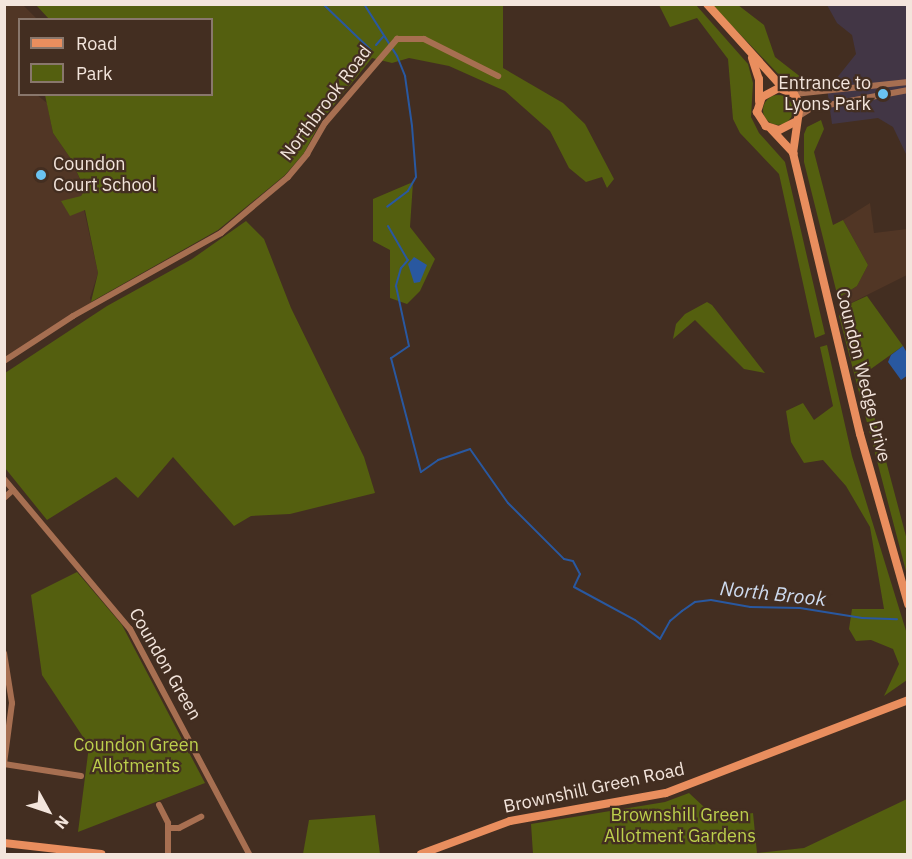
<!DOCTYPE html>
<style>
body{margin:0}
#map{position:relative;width:912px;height:859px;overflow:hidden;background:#432e21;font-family:"IBM Plex Sans",sans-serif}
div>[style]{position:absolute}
.built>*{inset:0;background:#513625}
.industrial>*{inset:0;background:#423645}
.green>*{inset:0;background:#545f0f}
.round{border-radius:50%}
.water>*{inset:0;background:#2958a0}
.stream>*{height:2px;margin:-1px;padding:0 1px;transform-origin:1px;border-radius:1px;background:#2958a0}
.street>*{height:6px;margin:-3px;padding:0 3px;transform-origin:3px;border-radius:3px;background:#a76f51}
.secondary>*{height:8px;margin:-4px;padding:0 4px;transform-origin:4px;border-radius:4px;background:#e98e5e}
.dots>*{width:16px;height:16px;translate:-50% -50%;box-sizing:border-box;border:3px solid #432e21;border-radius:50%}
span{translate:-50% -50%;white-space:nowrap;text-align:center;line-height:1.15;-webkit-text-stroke:4.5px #432e21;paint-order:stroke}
.poi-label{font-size:18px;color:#f3e5dc}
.right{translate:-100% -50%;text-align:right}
.left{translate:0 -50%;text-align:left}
.street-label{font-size:18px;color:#f3e5dc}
.park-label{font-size:18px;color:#bdd04c}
.water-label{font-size:20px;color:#cedbef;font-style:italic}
.frame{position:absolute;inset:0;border:6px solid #f3e5dc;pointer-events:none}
.legend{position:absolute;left:18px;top:18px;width:195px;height:78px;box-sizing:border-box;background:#432e21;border:2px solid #89776c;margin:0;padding:8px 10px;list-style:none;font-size:18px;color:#f3e5dc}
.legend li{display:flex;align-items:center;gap:12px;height:30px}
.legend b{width:30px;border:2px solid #89776c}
.north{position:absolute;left:18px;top:781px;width:60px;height:60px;-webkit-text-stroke:4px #432e21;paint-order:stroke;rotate:130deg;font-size:16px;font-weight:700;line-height:24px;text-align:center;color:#f3e5dc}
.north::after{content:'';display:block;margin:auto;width:21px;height:27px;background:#f3e5dc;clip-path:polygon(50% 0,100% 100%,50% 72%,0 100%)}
</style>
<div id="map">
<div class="built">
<i style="clip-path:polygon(5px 5px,23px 5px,37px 19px,20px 20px,20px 94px,37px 95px,47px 103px,53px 133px,71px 159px,85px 191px,81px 196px,98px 273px,90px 298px,92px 305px,5px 361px)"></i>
<i style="clip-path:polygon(870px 203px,874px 233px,907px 229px,907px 275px,845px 306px,838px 298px,857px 286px,868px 265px,843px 220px)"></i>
</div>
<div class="industrial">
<i style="clip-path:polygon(827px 5px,907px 5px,907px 156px,893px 127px,878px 118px,832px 124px,826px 81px,836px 79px,856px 54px,852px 35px,837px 23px)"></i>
</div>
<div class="green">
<i style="clip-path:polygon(36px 5px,503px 5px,503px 68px,563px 103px,585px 124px,614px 179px,607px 188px,602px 177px,586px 182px,569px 168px,550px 131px,505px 91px,449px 66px,409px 58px,392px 63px,372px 58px,321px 121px,304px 153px,285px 175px,218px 230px,91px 302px,98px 273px,85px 210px,70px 216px,61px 201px,81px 196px,85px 190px,71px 159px,53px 133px,45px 95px,212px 94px,212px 20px,49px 19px)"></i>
<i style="clip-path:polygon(659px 5px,696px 5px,748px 64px,753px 83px,751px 117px,759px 133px,785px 162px,825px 334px,815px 338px,779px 174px,740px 133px,733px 119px,728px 59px,697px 18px,670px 27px)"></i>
<i style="clip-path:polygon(712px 5px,738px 5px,764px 25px,775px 57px,811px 85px,783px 79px)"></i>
<i class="round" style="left:763px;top:95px;width:30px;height:30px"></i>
<i style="clip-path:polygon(821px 120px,824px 129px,814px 152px,833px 225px,843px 220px,868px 265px,857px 286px,838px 298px,804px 162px,804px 134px,807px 127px)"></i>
<i style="clip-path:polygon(413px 182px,410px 227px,435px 259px,420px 291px,407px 304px,390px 298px,390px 250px,373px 241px,373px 199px)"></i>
<i style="clip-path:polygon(246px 221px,264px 239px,291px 308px,364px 457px,375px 493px,290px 514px,251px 516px,234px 526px,173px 457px,138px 498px,116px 477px,47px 520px,5px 468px,5px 373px,107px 306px,192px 259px)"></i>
<i style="clip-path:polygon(867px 296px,903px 346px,868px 371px,865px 382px,907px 540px,907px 575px,839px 316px,845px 306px)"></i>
<i style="clip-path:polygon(707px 302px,712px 305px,765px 373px,744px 369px,695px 320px,673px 339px,676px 324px,685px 314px)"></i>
<i style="clip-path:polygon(827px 345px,852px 456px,907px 634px,907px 680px,884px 696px,899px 664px,893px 649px,871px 640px,856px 641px,849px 629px,852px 609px,884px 609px,870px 527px,846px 486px,823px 460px,804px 463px,791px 442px,786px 411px,803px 403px,814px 420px,833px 406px,820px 347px)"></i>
<i style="clip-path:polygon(77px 572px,122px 625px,205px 783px,78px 832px,89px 746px,42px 675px,31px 595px)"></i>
<i style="clip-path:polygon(689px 793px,717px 819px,753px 813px,757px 853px,804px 848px,907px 799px,907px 854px,533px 854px,531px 824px,665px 802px)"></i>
<i style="clip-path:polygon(375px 815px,380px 854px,303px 854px,309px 820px)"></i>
</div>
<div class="water">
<i style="clip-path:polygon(414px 257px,427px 265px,420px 282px,414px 283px,408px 264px)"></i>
<i style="clip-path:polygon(903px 346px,907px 353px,908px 375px,901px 380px,888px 362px,891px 355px)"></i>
</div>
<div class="stream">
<i style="left:323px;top:4px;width:66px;rotate:43.8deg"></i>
<i style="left:364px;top:4px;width:62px;rotate:57.6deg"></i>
<i style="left:397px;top:56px;width:22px;rotate:68deg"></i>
<i style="left:405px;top:76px;width:50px;rotate:82deg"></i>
<i style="left:412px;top:126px;width:51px;rotate:85.5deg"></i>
<i style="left:416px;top:177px;width:16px;rotate:120deg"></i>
<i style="left:408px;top:191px;width:26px;rotate:143deg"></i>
<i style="left:376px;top:45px;width:11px;rotate:-49deg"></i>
<i style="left:388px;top:226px;width:39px;rotate:60deg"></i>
<i style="left:408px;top:260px;width:11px;rotate:131deg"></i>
<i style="left:401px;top:268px;width:19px;rotate:106deg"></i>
<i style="left:396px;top:286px;width:61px;rotate:77.8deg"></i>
<i style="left:409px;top:346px;width:22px;rotate:146deg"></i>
<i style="left:391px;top:358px;width:118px;rotate:75.3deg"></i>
<i style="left:421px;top:472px;width:21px;rotate:-35deg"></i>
<i style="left:438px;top:460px;width:34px;rotate:-19deg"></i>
<i style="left:470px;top:449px;width:66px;rotate:54.9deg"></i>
<i style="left:508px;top:503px;width:79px;rotate:45deg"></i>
<i style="left:564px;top:559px;width:9px;rotate:13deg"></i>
<i style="left:573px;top:561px;width:15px;rotate:62deg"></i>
<i style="left:580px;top:574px;width:14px;rotate:115deg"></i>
<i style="left:574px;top:587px;width:69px;rotate:28.4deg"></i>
<i style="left:635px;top:620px;width:31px;rotate:37deg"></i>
<i style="left:660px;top:639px;width:21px;rotate:-61deg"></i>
<i style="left:670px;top:621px;width:16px;rotate:-40deg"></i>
<i style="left:682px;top:611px;width:16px;rotate:-35deg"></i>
<i style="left:695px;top:602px;width:16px;rotate:-7deg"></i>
<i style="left:711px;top:600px;width:40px;rotate:10deg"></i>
<i style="left:750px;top:607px;width:50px;rotate:1.1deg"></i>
<i style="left:800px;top:608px;width:63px;rotate:9.2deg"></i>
<i style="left:862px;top:618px;width:35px;rotate:2deg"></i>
</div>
<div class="street">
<i style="left:794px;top:94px;width:115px;rotate:-6deg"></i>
<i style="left:799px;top:116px;width:15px;rotate:-32deg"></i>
<i style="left:812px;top:108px;width:98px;rotate:-10.6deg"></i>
<i style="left:4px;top:361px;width:82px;rotate:-33.1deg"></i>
<i style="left:73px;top:316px;width:170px;rotate:-29.3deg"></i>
<i style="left:221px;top:233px;width:87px;rotate:-39.9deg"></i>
<i style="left:288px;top:177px;width:30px;rotate:-50deg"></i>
<i style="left:307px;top:154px;width:36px;rotate:-60deg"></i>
<i style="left:325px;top:123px;width:111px;rotate:-49.4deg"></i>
<i style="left:397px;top:39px;width:27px"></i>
<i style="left:424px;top:39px;width:83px;rotate:26.6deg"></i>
<i style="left:4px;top:479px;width:196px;rotate:50deg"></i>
<i style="left:130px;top:629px;width:255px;rotate:62.1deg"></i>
<i style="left:4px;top:498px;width:12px;rotate:-42deg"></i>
<i style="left:4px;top:653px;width:51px;rotate:80.9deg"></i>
<i style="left:12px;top:703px;width:62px;rotate:97.5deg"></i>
<i style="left:4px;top:764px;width:78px;rotate:8.9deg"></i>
<i style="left:159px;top:805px;width:20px;rotate:63deg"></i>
<i style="left:168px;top:823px;width:31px;rotate:90deg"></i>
<i style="left:169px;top:828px;width:10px"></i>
<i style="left:179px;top:828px;width:25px;rotate:-27deg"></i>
</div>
<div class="secondary">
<i style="left:707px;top:4px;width:113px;rotate:47.9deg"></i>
<i style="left:752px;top:58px;width:22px;rotate:72deg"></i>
<i style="left:759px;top:79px;width:22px;rotate:90deg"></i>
<i style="left:795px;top:122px;width:18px;rotate:153deg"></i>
<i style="left:779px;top:130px;width:14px;rotate:-163deg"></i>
<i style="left:766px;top:126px;width:17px;rotate:-123deg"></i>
<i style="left:757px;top:112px;width:16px;rotate:-72deg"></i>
<i style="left:762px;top:97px;width:19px;rotate:-28deg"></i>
<i style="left:779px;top:88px;width:16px;rotate:22deg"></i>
<i style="left:794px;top:94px;width:12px;rotate:59deg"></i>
<i style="left:800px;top:104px;width:49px;rotate:98.1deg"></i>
<i style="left:793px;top:153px;width:289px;rotate:76.6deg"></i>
<i style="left:860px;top:434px;width:177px;rotate:74.2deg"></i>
<i style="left:771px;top:129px;width:33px;rotate:47deg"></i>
<i style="left:4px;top:843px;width:98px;rotate:6.5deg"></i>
<i style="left:421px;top:854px;width:95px;rotate:-20.3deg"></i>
<i style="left:510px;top:821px;width:158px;rotate:-10.2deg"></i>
<i style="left:666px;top:793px;width:259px;rotate:-21deg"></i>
</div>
<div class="dots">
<i style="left:883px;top:94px;background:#6ac3f1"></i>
<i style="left:41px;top:175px;background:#6ac3f1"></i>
</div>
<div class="poi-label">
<span class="right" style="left:871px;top:94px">Entrance to<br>Lyons Park</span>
<span class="left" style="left:53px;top:175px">Coundon<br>Court School</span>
</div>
<div class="street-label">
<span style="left:326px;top:103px;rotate:-53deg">Northbrook Road</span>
<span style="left:863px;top:375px;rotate:76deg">Coundon Wedge Drive</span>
<span style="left:165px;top:664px;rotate:60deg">Coundon Green</span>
<span style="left:594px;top:788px;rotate:-12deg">Brownshill Green Road</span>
</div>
<div class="park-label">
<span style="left:136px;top:756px">Coundon Green<br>Allotments</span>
<span style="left:680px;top:826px">Brownshill Green<br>Allotment Gardens</span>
</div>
<div class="water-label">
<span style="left:773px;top:593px;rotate:6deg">North Brook</span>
</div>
<div class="frame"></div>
<ul class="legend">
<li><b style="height:8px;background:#e98e5e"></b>Road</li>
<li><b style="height:16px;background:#545f0f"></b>Park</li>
</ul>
<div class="north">N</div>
</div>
